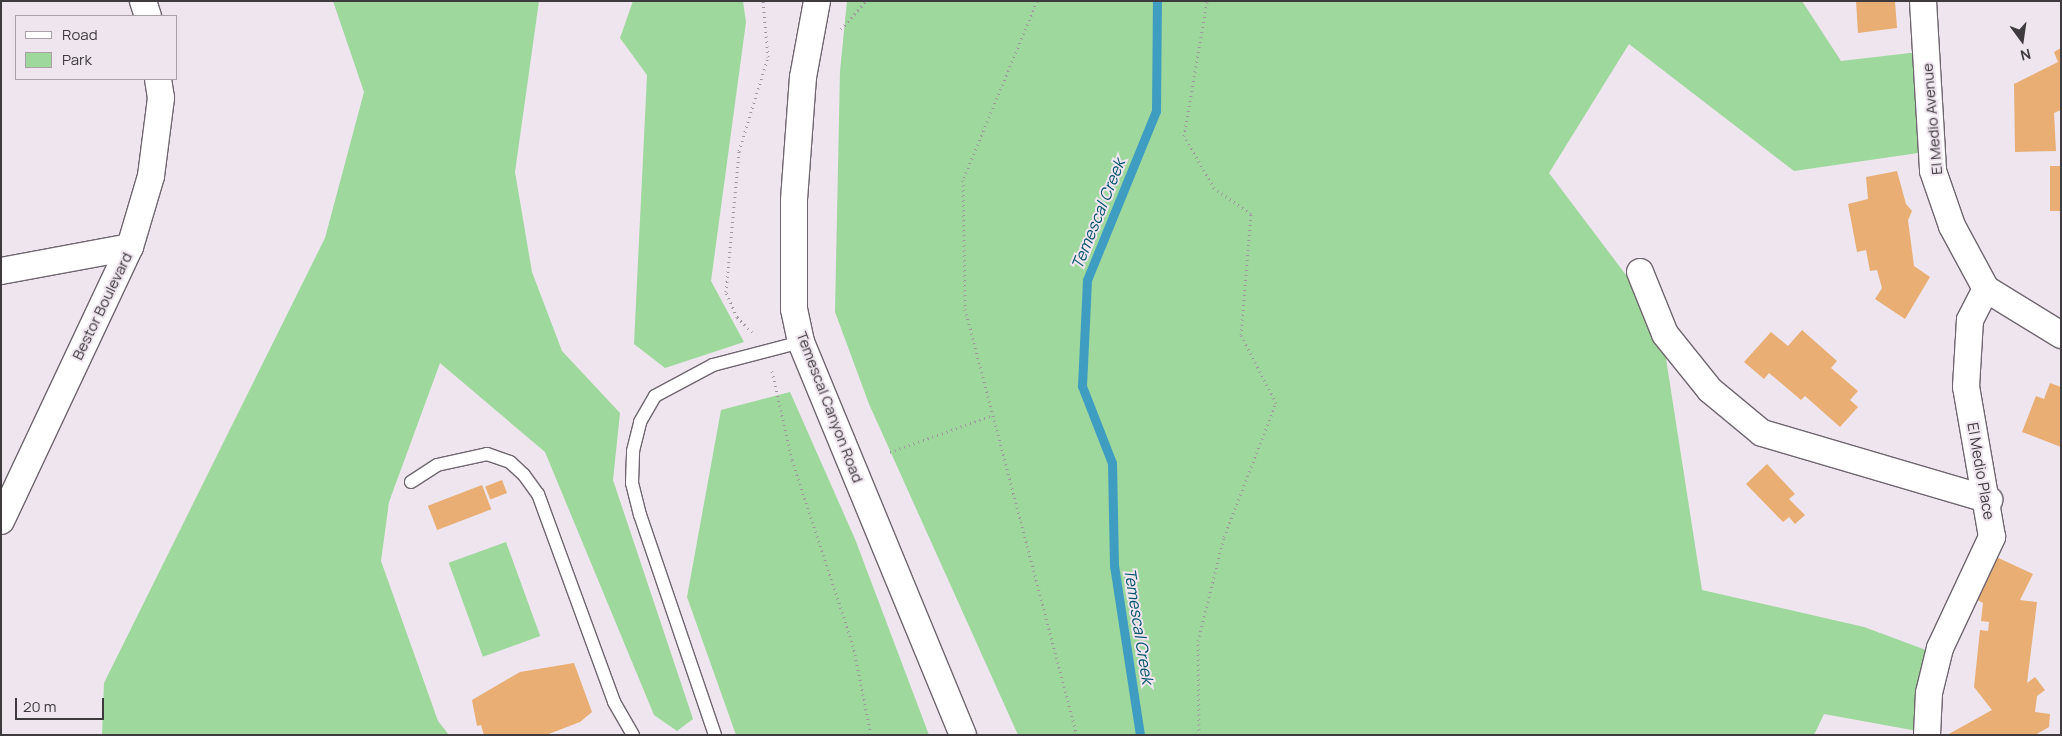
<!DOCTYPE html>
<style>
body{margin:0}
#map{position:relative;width:2062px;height:736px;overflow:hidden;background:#eee5ee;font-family:Manrope,sans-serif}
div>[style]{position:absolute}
.green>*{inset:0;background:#9ed89c;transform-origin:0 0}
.stream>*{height:9px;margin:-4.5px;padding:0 4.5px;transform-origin:4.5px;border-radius:4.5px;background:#3e9dc1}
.building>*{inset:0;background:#e9ae73;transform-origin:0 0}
.path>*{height:3px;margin-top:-1.5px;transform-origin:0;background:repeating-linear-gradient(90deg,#9f989f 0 1px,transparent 0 5px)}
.roads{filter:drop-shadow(1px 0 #6f666f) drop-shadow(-1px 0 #6f666f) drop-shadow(0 1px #6f666f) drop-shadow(0 -1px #6f666f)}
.service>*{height:12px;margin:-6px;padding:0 6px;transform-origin:6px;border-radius:6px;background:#fff}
.minor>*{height:26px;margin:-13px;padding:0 13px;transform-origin:13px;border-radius:13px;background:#fff}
span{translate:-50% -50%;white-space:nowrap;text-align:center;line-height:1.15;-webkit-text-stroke:4px #eee5ee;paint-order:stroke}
.street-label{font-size:15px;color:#3e3a3e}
.water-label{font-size:16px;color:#00536c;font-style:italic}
.frame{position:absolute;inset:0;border:2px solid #3e3a3e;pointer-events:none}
.legend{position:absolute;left:15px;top:15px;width:162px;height:65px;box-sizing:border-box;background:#eee5ee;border:1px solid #a8a1a8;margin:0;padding:6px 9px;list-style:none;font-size:15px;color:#3e3a3e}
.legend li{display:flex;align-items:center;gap:10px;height:25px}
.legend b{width:25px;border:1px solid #a8a1a8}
.north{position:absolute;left:1997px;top:15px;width:50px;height:50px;-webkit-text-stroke:4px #eee5ee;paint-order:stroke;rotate:166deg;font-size:14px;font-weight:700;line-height:20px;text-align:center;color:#3e3a3e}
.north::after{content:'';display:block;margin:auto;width:18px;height:22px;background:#3e3a3e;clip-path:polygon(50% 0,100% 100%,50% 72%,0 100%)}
.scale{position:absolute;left:15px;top:698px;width:89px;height:22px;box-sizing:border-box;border:2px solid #3e3a3e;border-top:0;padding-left:6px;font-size:15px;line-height:18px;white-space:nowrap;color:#3e3a3e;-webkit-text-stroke:4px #eee5ee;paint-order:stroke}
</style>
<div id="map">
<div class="green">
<i style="clip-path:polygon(333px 1px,539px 1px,515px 172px,532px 272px,562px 351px,620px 413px,613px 480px,693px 719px,677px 731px,654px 715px,545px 452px,440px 363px,389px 502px,381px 561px,438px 721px,449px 735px,102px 735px,104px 683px,325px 238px,364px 92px)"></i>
<i style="clip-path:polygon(633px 1px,743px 1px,746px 22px,711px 281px,744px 342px,665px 368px,634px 344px,647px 75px,620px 38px)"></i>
<i style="clip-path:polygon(847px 1px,1802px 1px,1841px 61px,1927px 51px,1932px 151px,1794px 171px,1629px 44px,1549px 173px,1660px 320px,1702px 590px,1864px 627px,1934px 653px,1923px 732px,1824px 714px,1814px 735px,1018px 735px,869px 404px,835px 312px,840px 71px)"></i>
<i style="clip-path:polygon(790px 392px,855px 539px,929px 735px,736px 735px,687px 597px,721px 410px)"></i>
<i style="left:506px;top:542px;width:100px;height:61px;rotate:70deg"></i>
</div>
<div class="stream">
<i style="left:1140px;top:735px;width:171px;rotate:-98.7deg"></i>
<i style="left:1114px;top:566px;width:103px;rotate:-91.1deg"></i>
<i style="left:1112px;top:463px;width:83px;rotate:-111.3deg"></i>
<i style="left:1082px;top:386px;width:106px;rotate:-87.3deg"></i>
<i style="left:1087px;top:280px;width:183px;rotate:-67.8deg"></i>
<i style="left:1156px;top:111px;width:110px;rotate:-89.5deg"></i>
</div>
<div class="building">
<i style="clip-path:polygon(1856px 1px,1895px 1px,1897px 28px,1858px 33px)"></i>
<i style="clip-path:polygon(2061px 48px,2061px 110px,2054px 113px,2056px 151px,2015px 152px,2014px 84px,2058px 62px,2054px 52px)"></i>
<i style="left:2061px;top:166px;width:45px;height:11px;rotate:90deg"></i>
<i style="clip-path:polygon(1897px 171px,1906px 204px,1912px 211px,1908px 220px,1914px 266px,1930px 277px,1905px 319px,1875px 299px,1882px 288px,1877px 270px,1870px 271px,1866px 250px,1857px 252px,1848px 204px,1868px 199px,1866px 177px)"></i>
<i style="clip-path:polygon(1802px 330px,1837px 361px,1831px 368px,1858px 391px,1850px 400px,1858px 407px,1840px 427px,1805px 396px,1801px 400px,1769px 373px,1764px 379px,1744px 362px,1771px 332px,1788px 346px)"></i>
<i style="clip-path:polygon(2050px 383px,2061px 387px,2061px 447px,2022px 432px,2036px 396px,2044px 399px)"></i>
<i style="clip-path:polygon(1767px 464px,1795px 494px,1789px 499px,1805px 515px,1795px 524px,1789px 517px,1783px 522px,1746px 484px)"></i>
<i style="left:502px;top:480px;width:14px;height:18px;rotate:69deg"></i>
<i style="left:482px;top:485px;width:26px;height:58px;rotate:69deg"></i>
<i style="clip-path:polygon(1992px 555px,2033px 574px,2020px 600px,2037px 602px,2027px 683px,2035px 677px,2045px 690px,2037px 696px,2035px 712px,2050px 714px,2049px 727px,2035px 735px,1947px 735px,1992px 710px,1974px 687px,1980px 630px,1988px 631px,1989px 622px,1981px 621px,1983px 603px,1972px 597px)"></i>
<i style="clip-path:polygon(574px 663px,592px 712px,580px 722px,546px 735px,484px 735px,481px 725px,477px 726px,472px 700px,520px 672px)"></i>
</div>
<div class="path">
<i style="left:1037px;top:1px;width:194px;rotate:112.5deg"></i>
<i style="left:963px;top:180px;width:129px;rotate:89.1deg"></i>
<i style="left:965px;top:309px;width:440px;rotate:75.3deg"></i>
<i style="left:841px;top:29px;width:38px;rotate:-48deg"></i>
<i style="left:752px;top:332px;width:21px;rotate:-135deg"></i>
<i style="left:737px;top:317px;width:27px;rotate:-114deg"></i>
<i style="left:726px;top:292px;width:142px;rotate:-84.7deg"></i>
<i style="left:739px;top:151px;width:98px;rotate:-72.9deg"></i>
<i style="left:768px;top:57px;width:56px;rotate:-95.1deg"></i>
<i style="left:772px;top:371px;width:91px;rotate:77.3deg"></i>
<i style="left:792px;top:460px;width:195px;rotate:71.8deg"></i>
<i style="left:853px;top:645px;width:92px;rotate:78.7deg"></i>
<i style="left:890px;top:452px;width:109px;rotate:-19.8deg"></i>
<i style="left:1199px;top:735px;width:94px;rotate:-90.6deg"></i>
<i style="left:1198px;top:641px;width:107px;rotate:-76deg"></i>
<i style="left:1224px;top:537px;width:144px;rotate:-68.8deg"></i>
<i style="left:1276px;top:403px;width:76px;rotate:-117.2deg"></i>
<i style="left:1241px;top:335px;width:121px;rotate:-85.3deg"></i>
<i style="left:1251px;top:214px;width:45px;rotate:-144.9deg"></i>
<i style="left:1214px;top:188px;width:60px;rotate:-120deg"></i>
<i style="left:1184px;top:136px;width:137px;rotate:-80.3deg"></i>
</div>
<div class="roads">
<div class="service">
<i style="left:411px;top:482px;width:31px;rotate:-33deg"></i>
<i style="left:437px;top:465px;width:51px;rotate:-12.4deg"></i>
<i style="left:487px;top:454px;width:24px;rotate:19deg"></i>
<i style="left:510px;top:462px;width:19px;rotate:43deg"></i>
<i style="left:524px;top:475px;width:24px;rotate:54deg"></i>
<i style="left:538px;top:494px;width:221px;rotate:69.9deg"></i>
<i style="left:614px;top:702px;width:38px;rotate:60deg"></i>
<i style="left:715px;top:735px;width:232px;rotate:-108.8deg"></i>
<i style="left:640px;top:515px;width:33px;rotate:-104deg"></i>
<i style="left:632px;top:483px;width:32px;rotate:-88deg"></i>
<i style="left:633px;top:451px;width:30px;rotate:-76deg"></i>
<i style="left:640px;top:422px;width:30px;rotate:-60deg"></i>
<i style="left:655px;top:396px;width:66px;rotate:-28.1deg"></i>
<i style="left:713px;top:365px;width:91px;rotate:-14.6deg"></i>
</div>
<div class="minor">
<i style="left:143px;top:1px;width:16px;rotate:72deg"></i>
<i style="left:817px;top:1px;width:77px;rotate:100.4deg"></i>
<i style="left:803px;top:77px;width:124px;rotate:94.2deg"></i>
<i style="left:794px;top:201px;width:108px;rotate:90deg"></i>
<i style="left:794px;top:309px;width:34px;rotate:78deg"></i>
<i style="left:801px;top:342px;width:425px;rotate:67.6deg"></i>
<i style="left:1923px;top:1px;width:170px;rotate:86.6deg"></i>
<i style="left:1933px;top:171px;width:58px;rotate:70.9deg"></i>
<i style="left:1952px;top:226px;width:72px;rotate:61.6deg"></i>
<i style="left:1986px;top:289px;width:88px;rotate:31.5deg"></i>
<i style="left:1px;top:271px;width:131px;rotate:-10.5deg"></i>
<i style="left:1640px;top:272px;width:67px;rotate:68deg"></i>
<i style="left:1665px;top:334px;width:72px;rotate:51.2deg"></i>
<i style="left:1710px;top:390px;width:67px;rotate:39.6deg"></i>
<i style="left:1762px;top:433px;width:237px;rotate:16.4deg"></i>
<i style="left:1px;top:521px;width:303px;rotate:-64.8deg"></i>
<i style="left:130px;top:247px;width:74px;rotate:-73.5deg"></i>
<i style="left:151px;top:176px;width:79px;rotate:-82.7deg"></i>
<i style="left:161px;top:98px;width:19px;rotate:-99deg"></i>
<i style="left:1927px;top:735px;width:42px;rotate:-87.3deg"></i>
<i style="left:1929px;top:693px;width:46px;rotate:-76.3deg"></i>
<i style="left:1940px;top:648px;width:123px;rotate:-64.9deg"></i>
<i style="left:1992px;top:537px;width:152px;rotate:-99.8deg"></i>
<i style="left:1966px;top:387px;width:67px;rotate:-86.6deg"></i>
<i style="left:1970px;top:320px;width:35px;rotate:-63deg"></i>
</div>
</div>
<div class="street-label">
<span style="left:1932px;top:119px;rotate:-95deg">El Medio Avenue</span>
<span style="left:102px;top:306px;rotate:-64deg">Bestor Boulevard</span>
<span style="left:830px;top:407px;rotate:69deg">Temescal Canyon Road</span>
<span style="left:1981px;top:471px;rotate:80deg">El Medio Place</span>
</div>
<div class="water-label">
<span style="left:1098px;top:214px;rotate:-68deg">Temescal Creek</span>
<span style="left:1139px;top:626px;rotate:81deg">Temescal Creek</span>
</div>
<div class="frame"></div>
<ul class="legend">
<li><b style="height:6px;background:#fff"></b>Road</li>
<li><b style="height:14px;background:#9ed89c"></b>Park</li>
</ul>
<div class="north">N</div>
<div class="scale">20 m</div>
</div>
